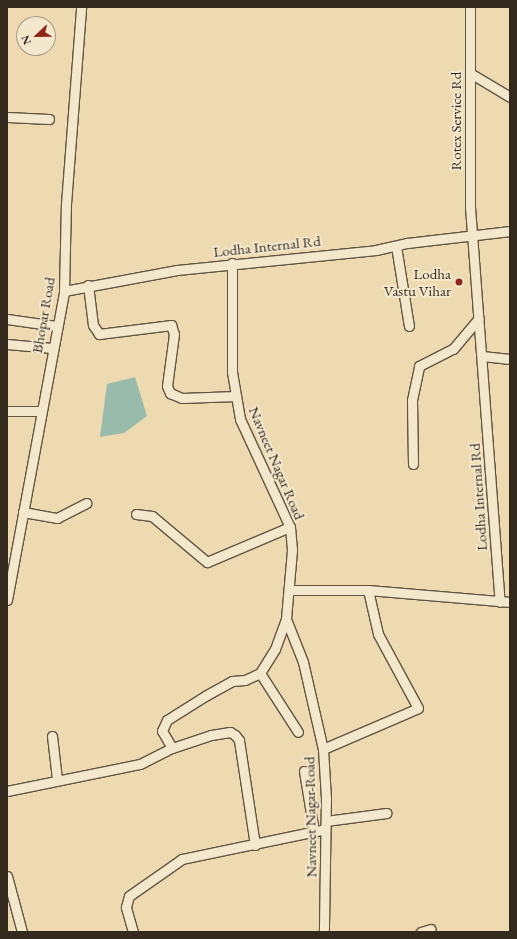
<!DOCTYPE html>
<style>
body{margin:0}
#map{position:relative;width:517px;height:939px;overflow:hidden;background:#eddab1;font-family:"EB Garamond",serif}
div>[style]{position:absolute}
.water>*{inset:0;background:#99bbab}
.roads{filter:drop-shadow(1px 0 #625542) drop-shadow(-1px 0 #625542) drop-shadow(0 1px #625542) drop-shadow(0 -1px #625542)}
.minor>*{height:9px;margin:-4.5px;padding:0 4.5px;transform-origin:4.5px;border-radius:4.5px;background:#f3e7cc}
.dots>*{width:11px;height:11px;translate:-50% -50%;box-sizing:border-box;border:2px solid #f3e7cc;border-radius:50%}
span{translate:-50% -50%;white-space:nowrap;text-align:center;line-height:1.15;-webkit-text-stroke:4px #f3e7cc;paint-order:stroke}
.street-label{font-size:15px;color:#33291d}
.poi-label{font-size:15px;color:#33291d}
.right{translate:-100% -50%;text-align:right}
.frame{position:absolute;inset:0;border:8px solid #33291d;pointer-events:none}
.north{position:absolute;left:16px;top:16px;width:40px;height:40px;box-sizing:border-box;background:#f3e7cc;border:1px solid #a69b86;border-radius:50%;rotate:248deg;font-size:11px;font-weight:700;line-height:16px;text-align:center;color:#33291d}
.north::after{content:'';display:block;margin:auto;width:14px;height:18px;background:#8f2418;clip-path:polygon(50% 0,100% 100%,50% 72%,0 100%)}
</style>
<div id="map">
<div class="water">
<i style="clip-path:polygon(135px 377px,147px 416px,124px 433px,100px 437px,107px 384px)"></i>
</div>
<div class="roads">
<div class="minor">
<i style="left:470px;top:7px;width:200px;rotate:90deg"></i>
<i style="left:470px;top:207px;width:396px;rotate:85.7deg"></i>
<i style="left:470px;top:73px;width:47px;rotate:31deg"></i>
<i style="left:7px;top:117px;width:42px;rotate:2.7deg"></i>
<i style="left:396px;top:246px;width:81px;rotate:80.8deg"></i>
<i style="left:232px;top:263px;width:109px;rotate:90deg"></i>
<i style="left:232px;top:372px;width:48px;rotate:80.3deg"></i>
<i style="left:240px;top:419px;width:119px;rotate:65.2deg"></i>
<i style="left:290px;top:527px;width:23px;rotate:85deg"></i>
<i style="left:292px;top:550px;width:69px;rotate:95deg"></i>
<i style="left:286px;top:619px;width:46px;rotate:68.4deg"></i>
<i style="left:303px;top:662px;width:89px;rotate:77.1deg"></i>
<i style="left:323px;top:749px;width:49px;rotate:86.5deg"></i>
<i style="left:326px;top:798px;width:134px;rotate:90.9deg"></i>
<i style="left:88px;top:285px;width:40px;rotate:82.9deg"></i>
<i style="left:93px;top:325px;width:11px;rotate:56deg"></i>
<i style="left:99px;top:334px;width:73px;rotate:-7.1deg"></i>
<i style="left:171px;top:325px;width:9px;rotate:72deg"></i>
<i style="left:174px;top:334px;width:52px;rotate:97.7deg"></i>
<i style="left:167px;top:386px;width:8px;rotate:67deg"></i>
<i style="left:170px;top:393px;width:13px;rotate:23deg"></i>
<i style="left:182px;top:398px;width:54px;rotate:-2.1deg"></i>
<i style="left:64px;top:291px;width:115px;rotate:-10.5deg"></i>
<i style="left:177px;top:270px;width:200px;rotate:-5.7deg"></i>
<i style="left:376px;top:250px;width:32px;rotate:-13deg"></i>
<i style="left:407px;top:243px;width:104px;rotate:-6.6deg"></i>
<i style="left:7px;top:319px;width:50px;rotate:8deg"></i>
<i style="left:7px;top:344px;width:45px;rotate:5.1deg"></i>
<i style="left:482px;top:356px;width:28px;rotate:6deg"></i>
<i style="left:7px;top:411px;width:32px"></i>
<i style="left:413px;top:464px;width:64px;rotate:-90.9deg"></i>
<i style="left:412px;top:400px;width:35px;rotate:-78deg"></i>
<i style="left:419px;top:366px;width:38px;rotate:-27deg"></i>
<i style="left:453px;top:349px;width:40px;rotate:-50deg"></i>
<i style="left:23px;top:512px;width:35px;rotate:10deg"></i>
<i style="left:57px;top:518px;width:33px;rotate:-27deg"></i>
<i style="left:136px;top:514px;width:16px;rotate:7deg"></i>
<i style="left:152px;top:516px;width:72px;rotate:39.9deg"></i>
<i style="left:207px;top:562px;width:90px;rotate:-22.9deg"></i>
<i style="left:291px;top:590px;width:77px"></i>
<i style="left:368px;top:590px;width:143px;rotate:4.8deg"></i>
<i style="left:7px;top:600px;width:314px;rotate:-79.5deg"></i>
<i style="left:64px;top:291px;width:87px;rotate:-88.7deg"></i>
<i style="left:66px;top:204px;width:198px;rotate:-85.6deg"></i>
<i style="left:260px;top:673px;width:70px;rotate:57.2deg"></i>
<i style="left:52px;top:736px;width:43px;rotate:83.4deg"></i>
<i style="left:323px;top:749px;width:103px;rotate:-23.3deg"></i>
<i style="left:418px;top:708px;width:84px;rotate:-118.4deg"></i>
<i style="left:378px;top:634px;width:45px;rotate:-102.8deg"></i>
<i style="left:304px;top:771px;width:62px;rotate:80.7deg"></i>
<i style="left:7px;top:791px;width:136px;rotate:-11.5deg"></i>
<i style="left:140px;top:764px;width:36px;rotate:-27deg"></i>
<i style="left:326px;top:821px;width:61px;rotate:-7.6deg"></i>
<i style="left:255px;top:845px;width:106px;rotate:-98.7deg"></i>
<i style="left:239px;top:740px;width:6px;rotate:-129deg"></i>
<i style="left:235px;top:735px;width:6px;rotate:-149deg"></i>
<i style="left:230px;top:732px;width:19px;rotate:171deg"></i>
<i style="left:211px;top:735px;width:41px;rotate:161.6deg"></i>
<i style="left:172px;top:748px;width:20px;rotate:-120deg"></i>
<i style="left:162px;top:731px;width:12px;rotate:-66deg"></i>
<i style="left:167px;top:720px;width:45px;rotate:-32.3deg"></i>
<i style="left:205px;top:696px;width:31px;rotate:-29deg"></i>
<i style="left:232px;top:681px;width:13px;rotate:-4deg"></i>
<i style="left:245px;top:680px;width:17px;rotate:-25deg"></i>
<i style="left:260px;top:673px;width:28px;rotate:-58deg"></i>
<i style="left:275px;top:649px;width:32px;rotate:-70deg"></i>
<i style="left:7px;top:876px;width:58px;rotate:75deg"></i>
<i style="left:133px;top:932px;width:26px;rotate:-106deg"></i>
<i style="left:126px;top:907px;width:11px;rotate:-75deg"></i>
<i style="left:129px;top:896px;width:65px;rotate:-34.9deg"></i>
<i style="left:182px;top:859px;width:146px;rotate:-11.8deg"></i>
<i style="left:421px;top:932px;width:10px;rotate:-17deg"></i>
</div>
</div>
<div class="dots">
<i style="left:459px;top:282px;background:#8f2418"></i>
</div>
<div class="street-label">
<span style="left:456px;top:121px;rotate:-90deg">Rotex Service Rd</span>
<span style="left:267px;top:246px;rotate:-6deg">Lodha Internal Rd</span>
<span style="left:43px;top:315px;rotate:-80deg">Bhopar Road</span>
<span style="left:277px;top:463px;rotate:67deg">Navneet Nagar Road</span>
<span style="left:478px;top:497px;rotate:-94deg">Lodha Internal Rd</span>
<span style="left:310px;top:817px;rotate:-91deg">Navneet Nagar Road</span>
</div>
<div class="poi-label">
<span class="right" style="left:451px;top:282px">Lodha<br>Vastu Vihar</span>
</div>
<div class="frame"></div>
<div class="north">N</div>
</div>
